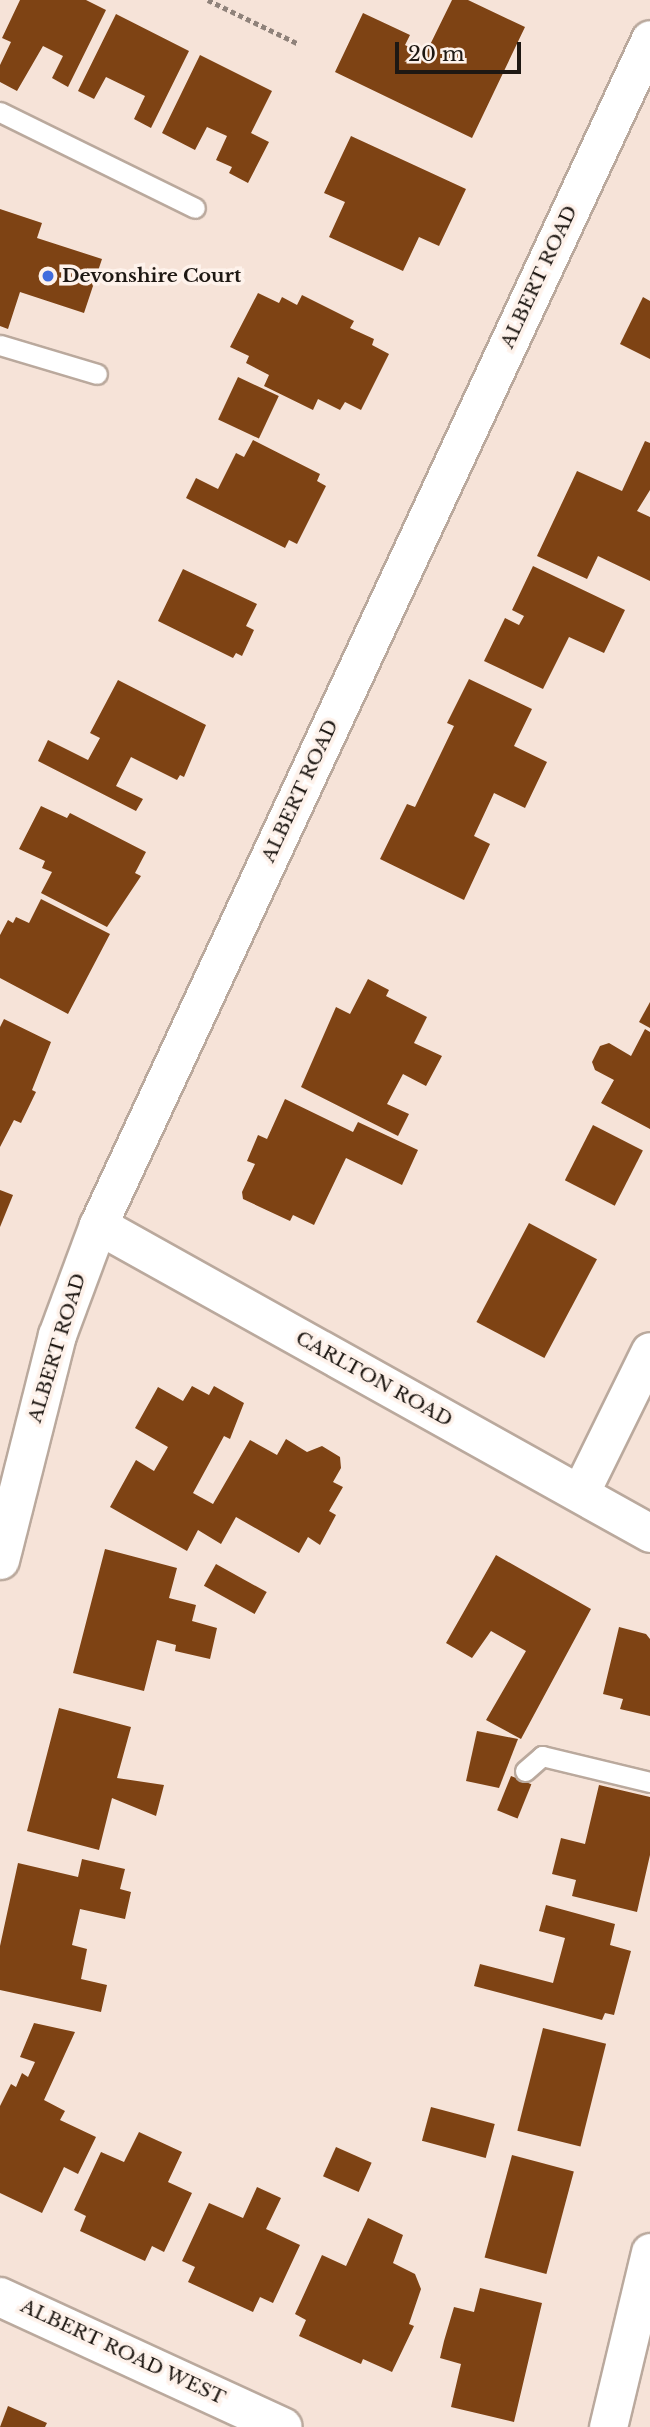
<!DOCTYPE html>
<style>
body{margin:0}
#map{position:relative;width:650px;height:2427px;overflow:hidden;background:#f6e3d8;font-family:"Libre Baskerville",serif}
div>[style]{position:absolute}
.building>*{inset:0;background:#7e4314;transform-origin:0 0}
.path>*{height:4.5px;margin-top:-2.25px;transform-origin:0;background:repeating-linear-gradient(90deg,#8f827a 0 5px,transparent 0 8.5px)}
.roads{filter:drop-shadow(2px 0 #baa99d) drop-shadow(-2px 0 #baa99d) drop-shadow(0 2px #baa99d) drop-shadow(0 -2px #baa99d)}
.lane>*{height:19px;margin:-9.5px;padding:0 9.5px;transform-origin:9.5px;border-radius:9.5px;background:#fff}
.street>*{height:37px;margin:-18.5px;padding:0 18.5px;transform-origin:18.5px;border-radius:18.5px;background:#fff}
.secondary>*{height:38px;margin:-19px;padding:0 19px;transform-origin:19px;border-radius:19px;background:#fff}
.dots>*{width:19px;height:19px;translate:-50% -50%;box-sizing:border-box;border:4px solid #fef2eb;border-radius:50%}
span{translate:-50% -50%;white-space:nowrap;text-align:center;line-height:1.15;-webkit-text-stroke:7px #fef2eb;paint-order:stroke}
.poi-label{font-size:19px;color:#1e1813;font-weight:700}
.left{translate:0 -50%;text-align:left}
.street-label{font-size:19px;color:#1e1813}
.scale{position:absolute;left:395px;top:42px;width:126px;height:32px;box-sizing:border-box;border:4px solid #1e1813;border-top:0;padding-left:9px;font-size:21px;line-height:24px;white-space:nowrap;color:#1e1813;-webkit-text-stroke:5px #fef2eb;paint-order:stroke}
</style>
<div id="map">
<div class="building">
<i style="clip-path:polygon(20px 0,86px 0,106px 10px,68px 87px,52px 78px,63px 56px,43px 46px,17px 91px,0 82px,0 65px,11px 42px,2px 38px)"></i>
<i style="clip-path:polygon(452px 0,468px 0,525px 27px,472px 138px,335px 72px,363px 13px,410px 35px,405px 45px,425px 55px)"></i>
<i style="clip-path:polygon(116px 14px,189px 51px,151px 128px,134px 119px,145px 96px,106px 77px,94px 99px,78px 91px)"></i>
<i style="clip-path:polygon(200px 55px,272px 91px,251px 133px,269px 142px,248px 183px,229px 173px,232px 167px,216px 160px,227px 136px,207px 127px,195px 150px,162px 133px)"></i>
<i style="clip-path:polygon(351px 136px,466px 189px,439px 246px,419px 237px,403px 271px,329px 237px,345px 202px,324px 193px)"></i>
<i style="clip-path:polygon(0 209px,42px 223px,37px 238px,102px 259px,84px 313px,20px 292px,8px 329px,0 326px)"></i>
<i style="clip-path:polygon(258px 293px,279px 303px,282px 297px,297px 305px,302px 295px,354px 321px,350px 328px,374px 339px,372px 345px,389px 354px,361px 410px,345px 402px,340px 410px,318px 399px,313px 410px,264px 386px,269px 375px,246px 363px,249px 356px,230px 347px)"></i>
<i style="clip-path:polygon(643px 297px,650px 301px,650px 359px,620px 344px)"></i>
<i style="left:238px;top:377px;width:45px;height:47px;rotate:25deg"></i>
<i style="clip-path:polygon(253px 440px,320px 474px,317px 481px,326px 486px,297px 544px,289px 540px,285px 548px,186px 498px,196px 478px,218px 489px,236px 453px,244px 457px)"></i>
<i style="clip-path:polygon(645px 441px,650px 443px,650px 490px,637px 511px,650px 517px,650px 581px,598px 556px,587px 579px,537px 556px,577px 471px,622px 491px)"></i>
<i style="clip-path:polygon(533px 566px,625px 610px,604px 653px,569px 637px,543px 689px,484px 661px,505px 618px,519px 625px,524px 616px,512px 610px)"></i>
<i style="clip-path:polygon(183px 569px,257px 604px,246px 626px,254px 630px,242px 656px,236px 653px,233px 658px,158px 621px)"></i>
<i style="clip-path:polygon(469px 679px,532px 709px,514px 746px,547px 762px,525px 808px,494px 793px,474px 836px,490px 844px,464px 900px,380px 859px,407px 804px,415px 807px,454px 726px,447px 723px)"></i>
<i style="clip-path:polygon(118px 680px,206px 725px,184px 777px,180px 775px,177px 780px,131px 757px,116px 786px,143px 799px,136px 811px,38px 761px,48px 740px,88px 760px,100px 738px,90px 733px)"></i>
<i style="clip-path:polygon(41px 806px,67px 818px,70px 813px,146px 852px,135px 873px,141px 876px,107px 927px,41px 893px,52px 872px,42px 868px,45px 861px,19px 849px)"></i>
<i style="clip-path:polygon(41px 899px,110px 934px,68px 1014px,0 978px,0 935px,8px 920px,13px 923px,16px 917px,29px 923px)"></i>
<i style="clip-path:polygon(368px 979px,389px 990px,386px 996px,427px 1017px,414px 1043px,442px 1056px,426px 1086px,403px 1074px,387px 1104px,409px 1114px,398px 1136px,301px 1087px,336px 1007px,350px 1014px)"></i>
<i style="clip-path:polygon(650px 1002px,650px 1028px,639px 1022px)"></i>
<i style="clip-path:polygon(4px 1019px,51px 1042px,32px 1090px,36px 1092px,21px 1123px,14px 1120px,0 1147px,0 1027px)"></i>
<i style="clip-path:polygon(645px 1029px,650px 1032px,650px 1129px,601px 1103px,614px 1080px,595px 1070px,592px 1062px,600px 1046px,609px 1043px,631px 1056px)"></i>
<i style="clip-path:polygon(285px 1099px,353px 1132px,358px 1122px,418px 1150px,402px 1185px,346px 1158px,314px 1225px,293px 1215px,290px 1221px,243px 1199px,242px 1192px,255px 1164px,247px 1161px,258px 1135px,267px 1139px)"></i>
<i style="left:593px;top:1125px;width:56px;height:62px;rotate:27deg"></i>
<i style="clip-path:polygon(0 1190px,13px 1195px,0 1227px)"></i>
<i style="left:529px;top:1223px;width:77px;height:112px;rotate:28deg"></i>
<i style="clip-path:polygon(192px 1386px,209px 1395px,214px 1386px,244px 1403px,230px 1439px,224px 1436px,193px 1493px,213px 1504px,250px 1440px,277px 1455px,286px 1439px,307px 1452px,322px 1446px,340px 1457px,341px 1468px,333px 1482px,343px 1487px,329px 1511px,336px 1515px,320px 1545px,308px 1537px,299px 1553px,236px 1517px,221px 1544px,198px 1530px,187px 1551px,110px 1507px,136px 1460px,154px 1471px,168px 1447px,135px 1428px,158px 1387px,183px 1401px)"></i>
<i style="clip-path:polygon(105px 1549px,177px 1568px,169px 1598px,196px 1605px,192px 1621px,217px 1628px,210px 1659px,175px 1651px,176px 1645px,157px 1640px,144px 1691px,73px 1673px)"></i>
<i style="clip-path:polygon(496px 1555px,591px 1609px,521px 1739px,486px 1720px,526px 1651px,491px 1631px,472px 1658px,446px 1643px)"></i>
<i style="left:216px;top:1564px;width:58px;height:25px;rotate:29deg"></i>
<i style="clip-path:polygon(619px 1627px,646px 1634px,650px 1639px,650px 1716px,620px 1709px,623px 1699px,603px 1694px)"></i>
<i style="clip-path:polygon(59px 1708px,131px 1727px,117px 1778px,164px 1785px,156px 1816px,112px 1798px,99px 1850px,27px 1831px)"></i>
<i style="clip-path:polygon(477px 1731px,518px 1739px,499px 1788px,466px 1781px)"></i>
<i style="left:511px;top:1776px;width:22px;height:37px;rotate:22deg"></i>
<i style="clip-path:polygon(599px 1785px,650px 1797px,650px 1855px,637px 1912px,572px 1896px,576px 1880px,552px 1874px,561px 1838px,585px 1844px)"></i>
<i style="clip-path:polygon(82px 1859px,125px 1869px,120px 1889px,131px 1892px,125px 1919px,80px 1909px,72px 1945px,87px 1949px,81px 1979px,107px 1985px,101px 2012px,0 1990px,0 1946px,18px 1863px,78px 1877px)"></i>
<i style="clip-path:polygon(546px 1905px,615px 1924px,610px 1945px,631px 1951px,614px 2015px,605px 2013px,602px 2020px,474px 1986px,480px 1964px,553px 1983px,565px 1938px,539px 1931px)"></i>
<i style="clip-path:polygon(34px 2023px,75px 2032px,44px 2100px,65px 2111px,60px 2120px,96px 2137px,78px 2174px,64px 2167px,42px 2213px,0 2193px,0 2106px,11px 2084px,16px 2087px,22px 2073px,28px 2077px,35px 2062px,20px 2057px)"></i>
<i style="left:543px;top:2028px;width:65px;height:106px;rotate:14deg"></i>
<i style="left:431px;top:2107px;width:66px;height:35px;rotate:15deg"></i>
<i style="clip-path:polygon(139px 2132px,182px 2152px,168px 2182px,192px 2193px,164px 2252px,152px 2246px,145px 2261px,80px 2231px,86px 2216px,74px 2210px,101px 2152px,124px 2162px)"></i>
<i style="left:336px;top:2147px;width:39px;height:32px;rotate:24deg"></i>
<i style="left:512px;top:2155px;width:64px;height:106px;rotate:15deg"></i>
<i style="clip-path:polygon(257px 2187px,281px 2198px,266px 2229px,300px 2245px,273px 2303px,260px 2297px,253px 2312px,188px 2282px,195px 2267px,182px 2261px,209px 2203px,243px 2218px)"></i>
<i style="clip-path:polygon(368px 2218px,403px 2235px,393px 2263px,415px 2274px,421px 2289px,409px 2324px,414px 2326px,392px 2372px,363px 2359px,361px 2364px,299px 2336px,306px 2320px,295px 2314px,322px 2255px,346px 2266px)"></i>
<i style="clip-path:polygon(480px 2288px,542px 2303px,514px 2422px,451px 2407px,461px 2364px,440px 2358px,444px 2341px,454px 2307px,474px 2312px)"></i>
<i style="clip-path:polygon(8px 2406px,47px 2423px,45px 2427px,0 2427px)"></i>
</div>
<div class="path">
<i style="left:208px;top:0;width:101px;rotate:25.8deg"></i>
</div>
<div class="roads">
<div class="lane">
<i style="left:0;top:112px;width:217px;rotate:26.2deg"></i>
<i style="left:0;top:345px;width:101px;rotate:16.6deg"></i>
<i style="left:525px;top:1771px;width:23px;rotate:-41deg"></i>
<i style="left:542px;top:1756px;width:111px;rotate:13.5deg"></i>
</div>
<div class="street">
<i style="left:98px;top:1225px;width:632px;rotate:29.16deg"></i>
<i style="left:580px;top:1493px;width:158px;rotate:-63.8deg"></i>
<i style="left:0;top:1560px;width:232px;rotate:-75.8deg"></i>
<i style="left:57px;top:1335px;width:117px;rotate:-69.6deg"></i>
<i style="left:98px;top:1225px;width:1308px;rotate:-65.04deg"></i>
<i style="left:608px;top:2427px;width:180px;rotate:-76.5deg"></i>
</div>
<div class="secondary">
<i style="left:0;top:2297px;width:311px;rotate:24.7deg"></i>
</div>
</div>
<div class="dots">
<i style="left:48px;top:276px;background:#406cdd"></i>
</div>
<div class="poi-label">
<span class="left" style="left:62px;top:276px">Devonshire Court</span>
</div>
<div class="street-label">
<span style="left:539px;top:277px;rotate:-65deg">ALBERT ROAD</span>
<span style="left:300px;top:791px;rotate:-65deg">ALBERT ROAD</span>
<span style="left:57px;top:1348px;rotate:-73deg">ALBERT ROAD</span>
<span style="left:374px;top:1379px;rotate:29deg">CARLTON ROAD</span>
<span style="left:123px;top:2352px;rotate:25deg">ALBERT ROAD WEST</span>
</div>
<div class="scale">20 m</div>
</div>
